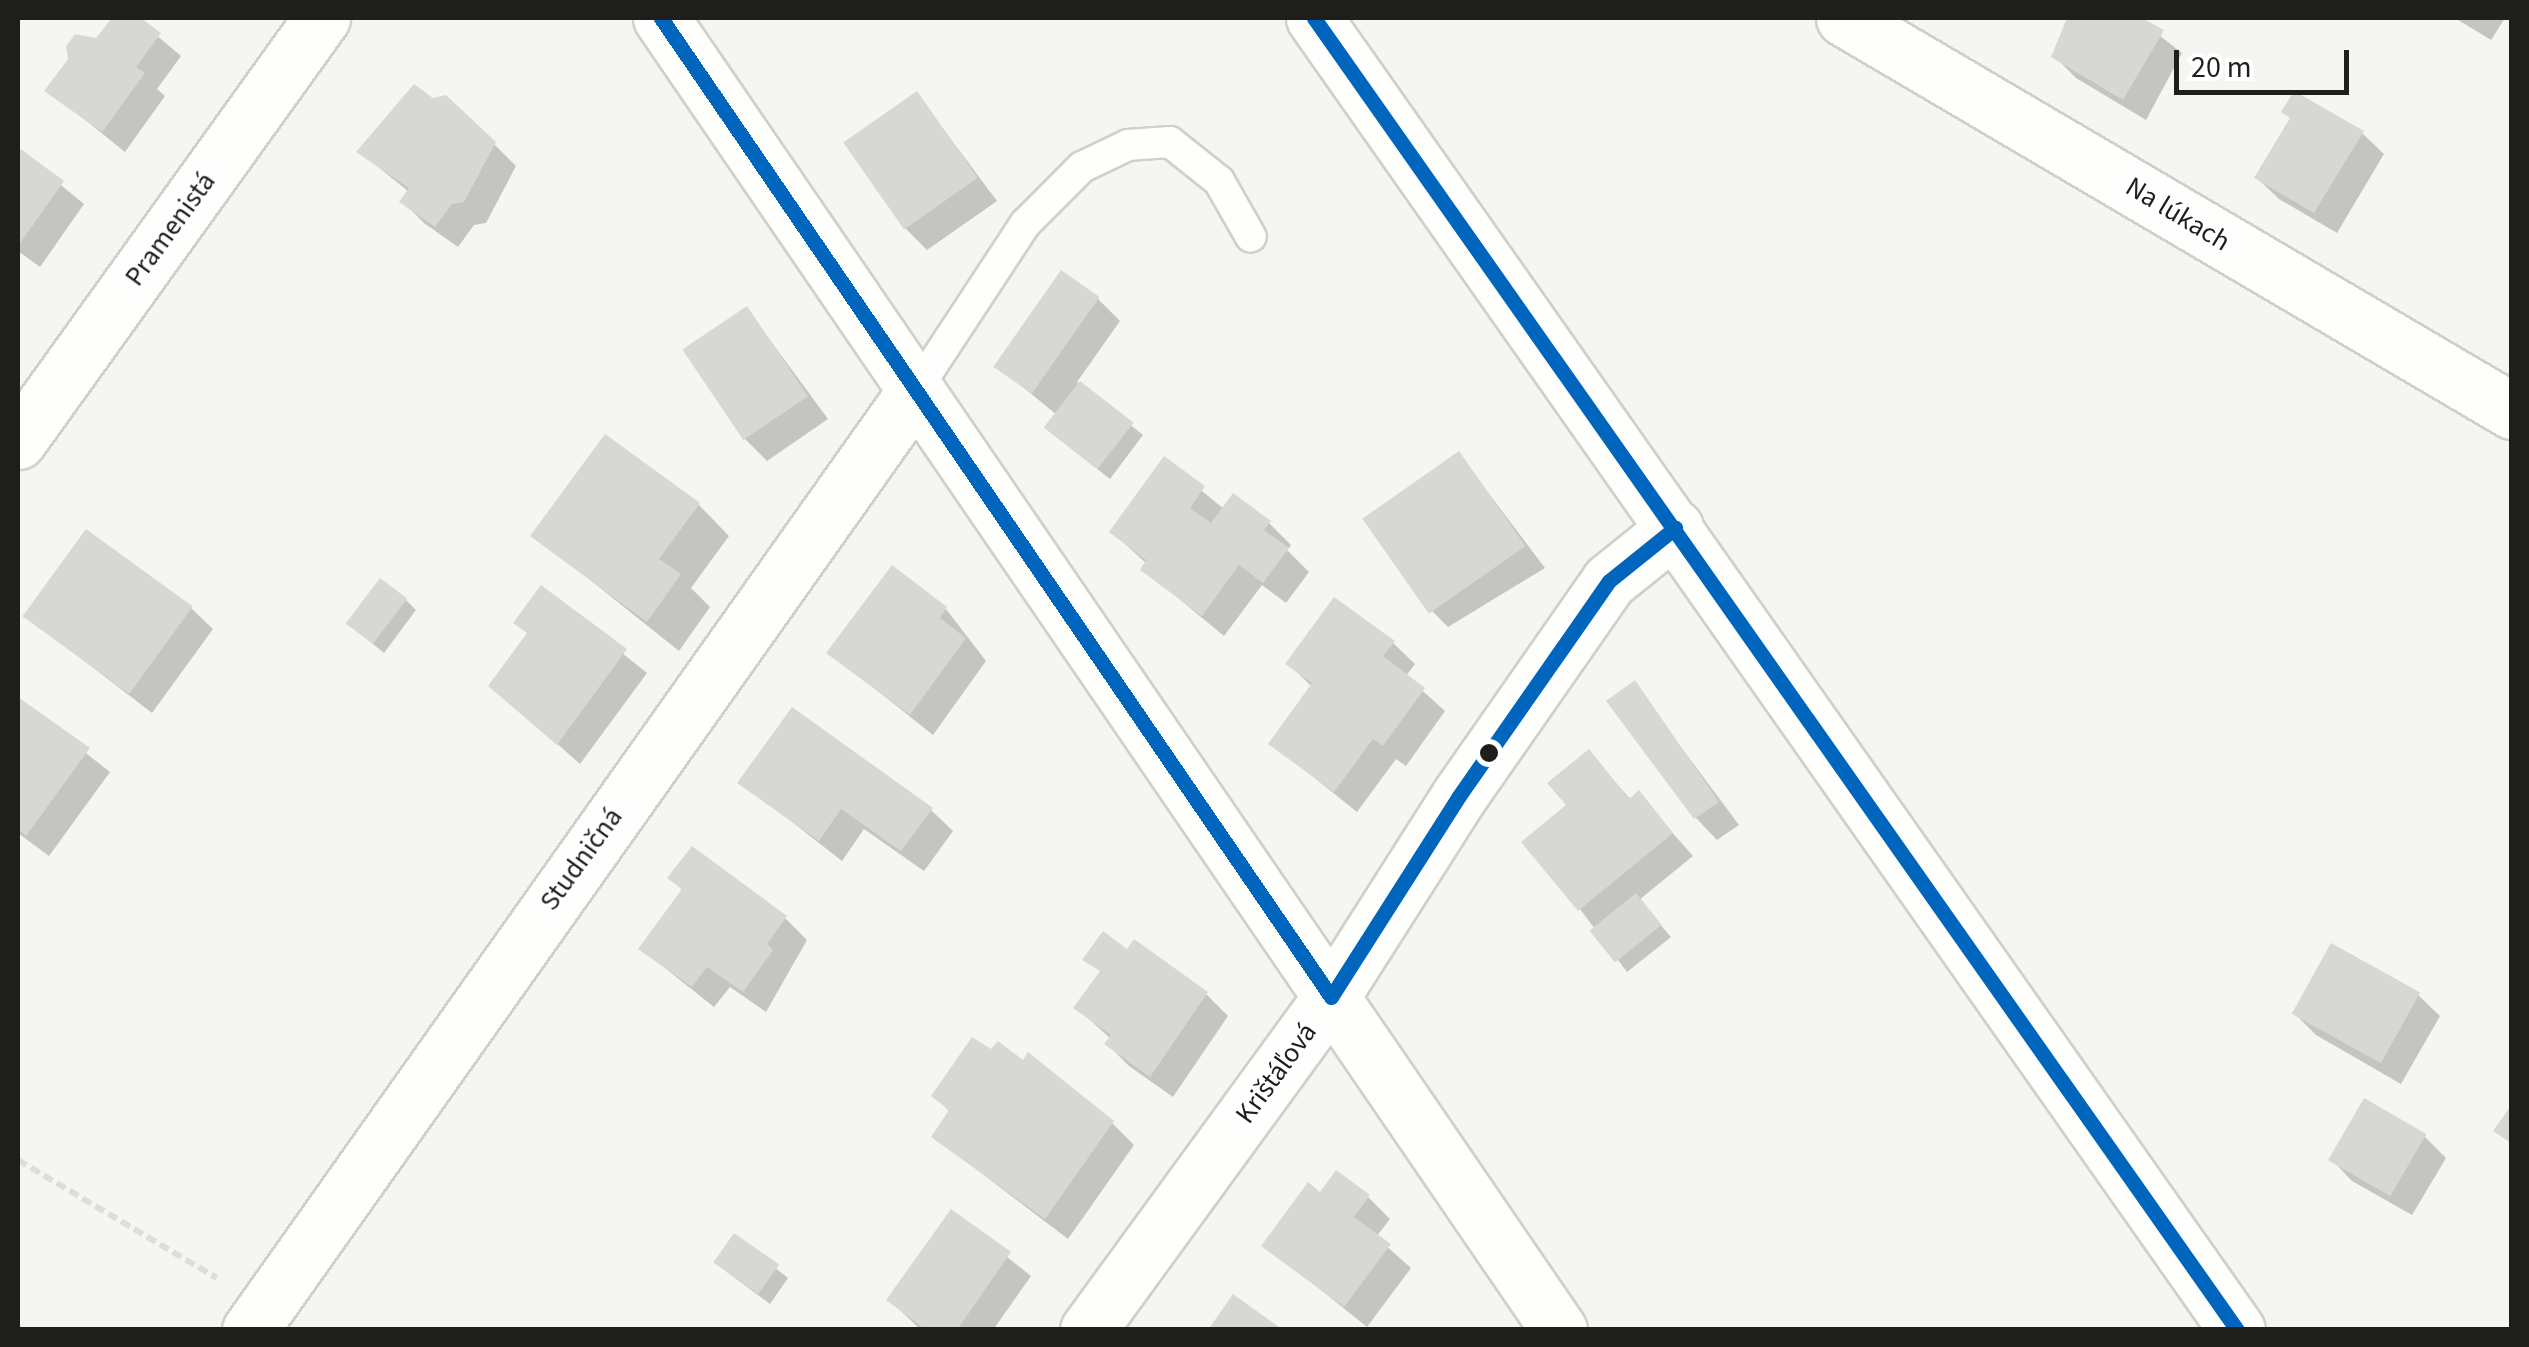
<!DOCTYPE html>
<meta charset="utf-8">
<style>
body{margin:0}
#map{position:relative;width:2529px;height:1347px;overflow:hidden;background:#f5f6f2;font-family:"Source Sans 3",sans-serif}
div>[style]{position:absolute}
.shadow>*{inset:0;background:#0003}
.building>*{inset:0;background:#d7d8d4;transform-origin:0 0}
.path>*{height:6px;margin-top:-3px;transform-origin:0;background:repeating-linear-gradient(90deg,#ddd 0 10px,transparent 0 15px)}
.roads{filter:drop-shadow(2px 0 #cfd0cd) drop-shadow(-2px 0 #cfd0cd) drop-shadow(0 2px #cfd0cd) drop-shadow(0 -2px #cfd0cd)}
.service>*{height:30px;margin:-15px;padding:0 15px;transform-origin:15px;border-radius:15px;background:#fefefd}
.minor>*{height:55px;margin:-27.5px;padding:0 27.5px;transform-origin:27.5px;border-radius:27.5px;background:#fefefd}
.tertiary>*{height:55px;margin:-27.5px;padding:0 27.5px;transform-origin:27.5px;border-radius:27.5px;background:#fefefd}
.bus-1>*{height:15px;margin:-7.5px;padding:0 7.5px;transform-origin:7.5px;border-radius:7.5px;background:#0065bd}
.dots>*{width:28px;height:28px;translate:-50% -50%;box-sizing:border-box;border:5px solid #fff;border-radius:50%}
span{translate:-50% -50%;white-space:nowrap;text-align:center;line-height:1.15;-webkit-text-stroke:8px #fff;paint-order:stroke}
.street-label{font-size:28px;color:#1e1f1c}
.frame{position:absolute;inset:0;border:20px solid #1e1f1c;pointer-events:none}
.scale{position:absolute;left:2174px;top:50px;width:175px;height:45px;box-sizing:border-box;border:5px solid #1e1f1c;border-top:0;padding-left:12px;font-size:30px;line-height:35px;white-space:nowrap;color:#1e1f1c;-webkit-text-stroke:8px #fff;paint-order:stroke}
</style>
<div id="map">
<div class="shadow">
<i style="clip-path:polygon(115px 18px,136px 18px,181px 56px,157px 89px,165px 96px,125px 152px,48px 90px)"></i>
<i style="clip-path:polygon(2071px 18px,2137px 18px,2182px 53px,2146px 120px,2076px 78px,2054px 56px)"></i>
<i style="clip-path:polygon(2455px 18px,2505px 18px,2491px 40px)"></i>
<i style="clip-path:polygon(917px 94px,997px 201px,927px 250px,905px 228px)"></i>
<i style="clip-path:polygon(2292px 119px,2362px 133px,2384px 154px,2337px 233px,2279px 199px,2257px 178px)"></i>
<i style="clip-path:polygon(494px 144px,516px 166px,486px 223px,474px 225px,458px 247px,424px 223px,402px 201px,409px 192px,360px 152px)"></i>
<i style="clip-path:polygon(18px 150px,84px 204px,40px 267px,18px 251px)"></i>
<i style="clip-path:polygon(1098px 299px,1120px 321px,1077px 382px,1143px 435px,1110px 479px,1058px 438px,1057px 415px,996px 365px)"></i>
<i style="clip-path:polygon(747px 309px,828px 419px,767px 461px,745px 439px)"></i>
<i style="clip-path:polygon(1459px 454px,1545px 568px,1448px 627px,1426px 605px)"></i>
<i style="clip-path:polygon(1164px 460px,1224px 509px,1269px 523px,1291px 545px,1287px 550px,1309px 572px,1286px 603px,1262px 585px,1224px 636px,1143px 569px,1147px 564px,1112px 532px)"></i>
<i style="clip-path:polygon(698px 504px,729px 536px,691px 588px,710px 607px,679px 651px,534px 535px)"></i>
<i style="clip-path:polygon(541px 588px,647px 673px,580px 764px,492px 686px,529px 635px,516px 622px)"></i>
<i style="clip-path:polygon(406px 600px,416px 610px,384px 653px,349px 624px)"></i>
<i style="clip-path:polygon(191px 608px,213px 629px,152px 713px,26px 616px)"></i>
<i style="clip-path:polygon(946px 609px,986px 661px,933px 735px,830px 653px)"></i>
<i style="clip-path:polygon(1393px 643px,1415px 664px,1406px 676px,1445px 711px,1406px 766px,1396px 759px,1357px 812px,1271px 743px,1312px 687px,1289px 664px)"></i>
<i style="clip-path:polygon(1634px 684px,1739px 825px,1717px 840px,1696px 818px)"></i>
<i style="clip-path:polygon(18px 700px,110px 772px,49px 856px,18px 833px)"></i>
<i style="clip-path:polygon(1589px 752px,1631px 800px,1638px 794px,1693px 856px,1639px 900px,1671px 937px,1627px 972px,1580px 909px,1569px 806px)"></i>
<i style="clip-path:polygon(741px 782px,931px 810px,953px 831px,924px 871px,864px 829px,842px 861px)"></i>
<i style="clip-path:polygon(671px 878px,785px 918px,807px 940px,766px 1012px,730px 987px,714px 1007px,641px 949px,683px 891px)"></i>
<i style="clip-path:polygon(1128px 952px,1206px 994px,1228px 1016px,1173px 1097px,1129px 1066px,1107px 1044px,1111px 1039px,1077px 1008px)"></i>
<i style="clip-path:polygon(2418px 995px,2440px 1016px,2401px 1084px,2316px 1035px,2294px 1013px)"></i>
<i style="clip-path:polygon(934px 1096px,1112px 1123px,1134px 1145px,1068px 1239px,934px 1137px,950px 1112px)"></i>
<i style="clip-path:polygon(2424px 1136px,2446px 1158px,2412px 1215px,2352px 1181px,2331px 1159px)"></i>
<i style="clip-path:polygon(1320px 1195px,1368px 1197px,1390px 1219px,1376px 1237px,1411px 1268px,1367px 1327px,1265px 1245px)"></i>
<i style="clip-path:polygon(952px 1213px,1031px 1276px,993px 1330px,921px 1330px,889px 1300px)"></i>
<i style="clip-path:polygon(735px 1236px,788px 1278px,770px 1304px,727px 1272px)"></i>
</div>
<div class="building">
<i style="clip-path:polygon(112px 18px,141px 18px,161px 33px,136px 67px,145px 73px,102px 132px,44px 91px,68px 59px,66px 46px,75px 34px,96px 38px)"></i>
<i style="clip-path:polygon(2067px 18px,2142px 18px,2164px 30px,2123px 100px,2051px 57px)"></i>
<i style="clip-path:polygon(414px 84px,433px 98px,446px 95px,496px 142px,464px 202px,452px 204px,435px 227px,399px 202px,409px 188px,356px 152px)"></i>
<i style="left:917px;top:91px;width:106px;height:90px;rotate:55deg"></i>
<i style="clip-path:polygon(2294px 91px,2364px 131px,2314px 213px,2254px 178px,2290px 118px,2281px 112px)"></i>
<i style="clip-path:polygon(18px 147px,64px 181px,18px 246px)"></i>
<i style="left:1061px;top:270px;width:47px;height:118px;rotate:35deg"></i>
<i style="left:747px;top:306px;width:109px;height:78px;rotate:56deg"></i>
<i style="left:1080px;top:381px;width:68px;height:59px;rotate:38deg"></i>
<i style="clip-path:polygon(605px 434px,700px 503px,659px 559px,681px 574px,647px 622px,530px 536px)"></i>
<i style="left:1459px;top:451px;width:116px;height:118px;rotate:55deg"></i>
<i style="clip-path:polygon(1164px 456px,1205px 486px,1190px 508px,1211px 523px,1233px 493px,1271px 521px,1264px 530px,1289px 548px,1263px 583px,1239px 565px,1202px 616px,1140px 570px,1146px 560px,1109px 532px)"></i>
<i style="left:86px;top:529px;width:132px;height:108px;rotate:36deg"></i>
<i style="clip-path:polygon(892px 565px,947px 607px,940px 618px,966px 638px,910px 715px,826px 653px)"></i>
<i style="left:380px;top:578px;width:34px;height:57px;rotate:37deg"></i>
<i style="clip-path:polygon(541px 585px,627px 649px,557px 745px,488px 686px,527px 633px,513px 623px)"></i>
<i style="clip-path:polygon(1334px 597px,1395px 641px,1383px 656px,1425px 688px,1383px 746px,1373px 739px,1334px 792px,1268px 744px,1312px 683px,1285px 664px)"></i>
<i style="clip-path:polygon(1635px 680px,1719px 802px,1694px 819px,1606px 701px)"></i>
<i style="clip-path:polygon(18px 697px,90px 748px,26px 836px,18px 829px)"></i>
<i style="clip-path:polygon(792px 707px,933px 808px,901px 851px,841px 809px,819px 841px,737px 783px)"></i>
<i style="clip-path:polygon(1589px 749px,1629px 799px,1639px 790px,1673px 833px,1578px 911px,1521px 842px,1566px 805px,1547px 783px)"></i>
<i style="clip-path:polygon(692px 846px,787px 916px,767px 944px,773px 950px,743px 992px,707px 967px,692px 987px,638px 949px,682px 889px,667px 878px)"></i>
<i style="left:1636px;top:893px;width:41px;height:60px;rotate:51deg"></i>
<i style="clip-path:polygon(1103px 931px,1127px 949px,1134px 939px,1208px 992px,1150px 1077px,1104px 1044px,1111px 1035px,1073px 1008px,1100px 971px,1082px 960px)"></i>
<i style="left:2331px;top:943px;width:102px;height:81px;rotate:29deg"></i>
<i style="clip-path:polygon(972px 1037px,991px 1049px,998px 1041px,1023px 1060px,1028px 1052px,1114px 1121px,1045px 1219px,931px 1137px,949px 1110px,931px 1096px)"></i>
<i style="left:2364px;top:1098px;width:72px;height:72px;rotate:30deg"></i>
<i style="clip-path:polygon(2512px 1104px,2512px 1144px,2493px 1131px)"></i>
<i style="clip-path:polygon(1336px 1170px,1370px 1195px,1354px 1217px,1391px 1244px,1344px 1307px,1261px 1246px,1308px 1182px,1320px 1192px)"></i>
<i style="clip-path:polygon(951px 1209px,1011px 1252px,957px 1330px,926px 1330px,886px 1300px)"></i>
<i style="left:734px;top:1233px;width:55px;height:36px;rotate:35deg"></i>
<i style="clip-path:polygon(1233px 1294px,1283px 1330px,1208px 1330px)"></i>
</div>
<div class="path">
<i style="left:18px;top:1160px;width:231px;rotate:30.7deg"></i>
</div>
<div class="roads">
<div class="service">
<i style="left:916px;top:390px;width:199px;rotate:-56.7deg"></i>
<i style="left:1025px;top:224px;width:81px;rotate:-45deg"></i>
<i style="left:1082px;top:167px;width:51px;rotate:-25.6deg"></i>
<i style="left:1128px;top:145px;width:42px;rotate:-4.1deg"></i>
<i style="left:1170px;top:142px;width:63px;rotate:38.5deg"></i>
<i style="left:1219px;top:181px;width:64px;rotate:60.3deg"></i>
</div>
<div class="minor">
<i style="left:661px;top:18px;width:1590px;rotate:55.61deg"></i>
<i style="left:1844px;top:18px;width:775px;rotate:30.47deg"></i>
<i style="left:18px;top:441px;width:521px;rotate:-54.3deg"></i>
<i style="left:250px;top:1330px;width:1152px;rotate:-54.68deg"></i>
<i style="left:1088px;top:1330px;width:412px;rotate:-53.9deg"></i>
<i style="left:1331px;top:997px;width:238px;rotate:-57.5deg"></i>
<i style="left:1459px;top:796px;width:262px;rotate:-55.1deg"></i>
<i style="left:1609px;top:581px;width:85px;rotate:-38.8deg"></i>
</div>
<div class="tertiary">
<i style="left:1314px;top:18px;width:1604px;rotate:54.87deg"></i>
</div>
</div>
<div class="bus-1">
<i style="left:661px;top:18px;width:1186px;rotate:55.61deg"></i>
<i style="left:1314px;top:18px;width:1604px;rotate:54.87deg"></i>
<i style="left:1331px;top:997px;width:238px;rotate:-57.5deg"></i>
<i style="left:1459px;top:796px;width:262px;rotate:-55.1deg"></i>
<i style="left:1609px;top:581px;width:85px;rotate:-38.8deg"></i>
</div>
<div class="dots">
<i style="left:1489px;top:753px;background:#1e1f1c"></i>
</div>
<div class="street-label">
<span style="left:2178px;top:214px;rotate:31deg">Na lúkach</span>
<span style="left:170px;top:229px;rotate:-54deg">Pramenistá</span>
<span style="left:581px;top:859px;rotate:-54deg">Studničná</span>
<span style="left:1276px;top:1073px;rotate:-54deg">Krištáľová</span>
</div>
<div class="frame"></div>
<div class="scale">20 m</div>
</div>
